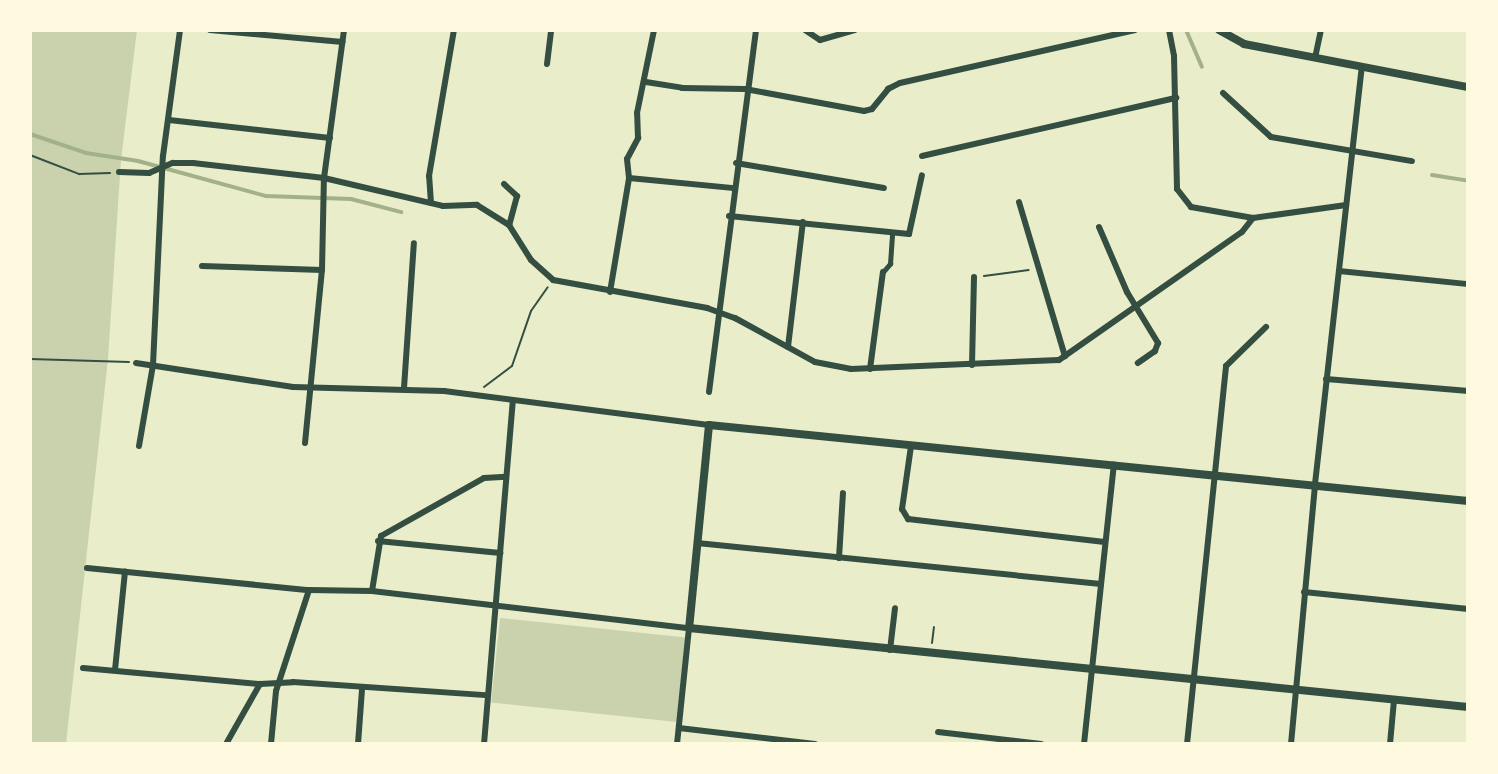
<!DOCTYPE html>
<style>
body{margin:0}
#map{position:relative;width:1498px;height:774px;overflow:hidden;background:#e9edc9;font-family:"Alegreya Sans",sans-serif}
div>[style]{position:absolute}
.green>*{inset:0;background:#cad2ad;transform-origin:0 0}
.stream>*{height:4px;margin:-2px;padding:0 2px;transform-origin:2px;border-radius:2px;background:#a3b18a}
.path>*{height:2px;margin:-1px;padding:0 1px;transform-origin:1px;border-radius:1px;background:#344e41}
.pedestrian>*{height:4.5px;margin:-2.25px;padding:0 2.25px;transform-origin:2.25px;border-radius:2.25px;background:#344e41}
.minor>*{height:6px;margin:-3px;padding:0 3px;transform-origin:3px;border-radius:3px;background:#344e41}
.tertiary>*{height:8px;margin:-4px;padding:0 4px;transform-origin:4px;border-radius:4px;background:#344e41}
span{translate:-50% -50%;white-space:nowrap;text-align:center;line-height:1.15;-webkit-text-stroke:5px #fefae0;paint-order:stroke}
.frame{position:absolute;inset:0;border:32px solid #fefae0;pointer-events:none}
</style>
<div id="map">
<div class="green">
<i style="clip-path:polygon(30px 30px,137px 30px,121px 160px,108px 359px,66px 744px,30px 744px)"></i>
<i style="left:500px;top:618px;width:187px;height:85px;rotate:6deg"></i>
</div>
<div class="stream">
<i style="left:1186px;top:30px;width:40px;rotate:66.6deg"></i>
<i style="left:30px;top:134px;width:59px;rotate:18.7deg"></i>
<i style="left:86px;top:153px;width:53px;rotate:8.7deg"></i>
<i style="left:138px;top:161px;width:133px;rotate:15.3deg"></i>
<i style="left:266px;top:196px;width:85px;rotate:2deg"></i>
<i style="left:351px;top:199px;width:52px;rotate:14.6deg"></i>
<i style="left:1432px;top:175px;width:36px;rotate:9deg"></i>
</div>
<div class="path">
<i style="left:30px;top:155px;width:53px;rotate:21.2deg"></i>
<i style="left:79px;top:174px;width:31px;rotate:-2deg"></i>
<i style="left:984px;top:276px;width:45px;rotate:-7.6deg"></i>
<i style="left:30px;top:359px;width:99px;rotate:1.7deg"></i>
<i style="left:484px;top:387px;width:35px;rotate:-37deg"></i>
<i style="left:512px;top:366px;width:58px;rotate:-70.9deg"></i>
<i style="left:531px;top:311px;width:29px;rotate:-55deg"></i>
<i style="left:932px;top:643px;width:16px;rotate:-83deg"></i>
</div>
<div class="pedestrian">
<i style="left:883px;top:272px;width:11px;rotate:-49deg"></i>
<i style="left:890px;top:264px;width:31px;rotate:-86deg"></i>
</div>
<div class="minor">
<i style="left:210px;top:30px;width:133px;rotate:5.2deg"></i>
<i style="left:805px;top:30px;width:18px;rotate:34deg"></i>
<i style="left:820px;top:40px;width:36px;rotate:-16deg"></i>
<i style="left:1169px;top:30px;width:26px;rotate:79deg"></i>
<i style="left:1174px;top:56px;width:133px;rotate:88.7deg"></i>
<i style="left:1177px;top:189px;width:23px;rotate:52deg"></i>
<i style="left:1191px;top:207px;width:63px;rotate:10.1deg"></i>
<i style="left:1315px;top:58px;width:29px;rotate:-78deg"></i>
<i style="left:547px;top:64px;width:34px;rotate:-83deg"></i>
<i style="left:646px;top:82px;width:36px;rotate:9deg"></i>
<i style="left:682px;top:88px;width:63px;rotate:0.9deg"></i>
<i style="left:745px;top:89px;width:121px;rotate:10.5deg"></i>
<i style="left:864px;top:111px;width:8px;rotate:-14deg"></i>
<i style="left:872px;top:109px;width:26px;rotate:-51deg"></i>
<i style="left:888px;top:89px;width:13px;rotate:-27deg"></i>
<i style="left:900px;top:83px;width:241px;rotate:-12.7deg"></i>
<i style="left:1223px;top:93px;width:65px;rotate:42.5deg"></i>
<i style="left:1271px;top:137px;width:143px;rotate:9.7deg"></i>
<i style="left:169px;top:120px;width:162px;rotate:6.4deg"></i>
<i style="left:922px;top:156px;width:261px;rotate:-12.9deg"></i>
<i style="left:736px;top:163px;width:150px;rotate:9.6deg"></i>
<i style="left:119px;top:172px;width:30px;rotate:2deg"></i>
<i style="left:149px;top:173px;width:26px;rotate:-23deg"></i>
<i style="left:173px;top:163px;width:20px"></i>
<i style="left:193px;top:163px;width:132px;rotate:6.5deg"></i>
<i style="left:324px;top:178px;width:122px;rotate:13.2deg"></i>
<i style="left:443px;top:206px;width:34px;rotate:-2deg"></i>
<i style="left:477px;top:205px;width:38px;rotate:32deg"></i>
<i style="left:509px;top:225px;width:41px;rotate:57.8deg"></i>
<i style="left:531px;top:260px;width:30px;rotate:42deg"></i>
<i style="left:553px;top:280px;width:157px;rotate:10.3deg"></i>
<i style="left:707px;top:308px;width:30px;rotate:20deg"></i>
<i style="left:735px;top:318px;width:91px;rotate:28.8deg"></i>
<i style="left:815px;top:362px;width:37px;rotate:11deg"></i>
<i style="left:851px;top:369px;width:208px;rotate:-2.5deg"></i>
<i style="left:1059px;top:360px;width:223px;rotate:-35deg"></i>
<i style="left:1242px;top:232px;width:18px;rotate:-52deg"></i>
<i style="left:1253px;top:218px;width:94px;rotate:-8deg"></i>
<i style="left:629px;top:178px;width:103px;rotate:5.5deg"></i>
<i style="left:504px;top:184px;width:18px;rotate:43deg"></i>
<i style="left:517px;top:196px;width:30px;rotate:105deg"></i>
<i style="left:1019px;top:202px;width:161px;rotate:73.4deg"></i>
<i style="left:431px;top:203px;width:27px;rotate:-94deg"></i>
<i style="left:429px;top:176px;width:148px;rotate:-80.3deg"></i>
<i style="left:729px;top:216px;width:181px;rotate:5.7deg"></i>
<i style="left:909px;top:234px;width:60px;rotate:-77.6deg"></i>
<i style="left:1099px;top:227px;width:71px;rotate:66.7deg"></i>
<i style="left:1127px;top:292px;width:60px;rotate:58.7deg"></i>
<i style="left:1158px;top:343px;width:9px;rotate:111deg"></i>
<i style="left:1155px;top:351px;width:21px;rotate:145deg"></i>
<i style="left:202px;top:266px;width:120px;rotate:1.9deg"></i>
<i style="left:1339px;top:271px;width:130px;rotate:5.8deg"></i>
<i style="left:610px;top:292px;width:116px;rotate:-80.5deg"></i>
<i style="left:629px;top:178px;width:19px;rotate:-96deg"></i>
<i style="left:627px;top:159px;width:24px;rotate:-62deg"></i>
<i style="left:638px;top:138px;width:25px;rotate:-92deg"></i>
<i style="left:637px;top:113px;width:85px;rotate:-78.4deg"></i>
<i style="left:788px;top:347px;width:126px;rotate:-83.2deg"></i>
<i style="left:136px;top:363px;width:159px;rotate:8.7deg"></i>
<i style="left:293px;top:387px;width:151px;rotate:1.5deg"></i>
<i style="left:444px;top:391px;width:267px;rotate:7.3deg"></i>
<i style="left:972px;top:365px;width:88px;rotate:-88.7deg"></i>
<i style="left:870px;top:369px;width:98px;rotate:-82.4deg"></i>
<i style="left:1326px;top:379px;width:143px;rotate:4.8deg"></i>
<i style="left:404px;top:388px;width:145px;rotate:-86.1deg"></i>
<i style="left:709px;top:392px;width:365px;rotate:-82.6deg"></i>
<i style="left:305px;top:443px;width:174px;rotate:-84.4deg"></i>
<i style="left:322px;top:270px;width:92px;rotate:-88.8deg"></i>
<i style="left:324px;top:178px;width:149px;rotate:-82.3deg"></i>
<i style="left:139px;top:446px;width:82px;rotate:-80.2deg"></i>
<i style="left:153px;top:365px;width:209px;rotate:-87.3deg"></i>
<i style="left:163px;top:156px;width:127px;rotate:-82.3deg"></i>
<i style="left:911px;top:446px;width:64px;rotate:98.1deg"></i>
<i style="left:902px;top:509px;width:12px;rotate:59deg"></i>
<i style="left:908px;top:519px;width:198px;rotate:6.7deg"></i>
<i style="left:378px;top:541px;width:123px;rotate:5.6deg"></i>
<i style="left:697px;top:543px;width:406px;rotate:5.8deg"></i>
<i style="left:839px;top:558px;width:65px;rotate:-86.5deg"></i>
<i style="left:87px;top:568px;width:223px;rotate:5.7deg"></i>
<i style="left:309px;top:590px;width:63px;rotate:0.9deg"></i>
<i style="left:372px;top:591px;width:319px;rotate:6.7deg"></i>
<i style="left:689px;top:628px;width:117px;rotate:95.9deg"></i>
<i style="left:372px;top:591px;width:56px;rotate:-80.7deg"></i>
<i style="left:381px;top:536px;width:118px;rotate:-29.4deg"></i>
<i style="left:484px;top:478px;width:22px;rotate:-3deg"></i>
<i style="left:1304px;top:592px;width:165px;rotate:5.9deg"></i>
<i style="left:890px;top:650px;width:42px;rotate:-83.2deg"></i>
<i style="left:83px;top:668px;width:178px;rotate:5.2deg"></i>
<i style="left:260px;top:684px;width:33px;rotate:-3deg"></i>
<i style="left:293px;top:682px;width:193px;rotate:3.9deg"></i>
<i style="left:115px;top:670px;width:99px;rotate:-84.2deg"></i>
<i style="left:679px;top:728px;width:137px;rotate:6.7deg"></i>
<i style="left:938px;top:732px;width:104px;rotate:6.6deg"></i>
<i style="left:226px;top:744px;width:69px;rotate:-60.5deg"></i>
<i style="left:271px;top:744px;width:53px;rotate:-84.6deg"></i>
<i style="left:276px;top:691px;width:106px;rotate:-71.9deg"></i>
<i style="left:358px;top:744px;width:55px;rotate:-85.8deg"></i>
<i style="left:484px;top:744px;width:344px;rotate:-85.2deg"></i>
<i style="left:1084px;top:744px;width:281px;rotate:-83.9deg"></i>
<i style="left:1187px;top:744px;width:380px;rotate:-84.1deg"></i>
<i style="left:1226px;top:366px;width:56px;rotate:-44.3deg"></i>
<i style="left:1291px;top:744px;width:261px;rotate:-84.7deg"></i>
<i style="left:1315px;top:484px;width:420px;rotate:-83.6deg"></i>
<i style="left:1390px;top:744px;width:44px;rotate:-84.8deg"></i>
</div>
<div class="tertiary">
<i style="left:1219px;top:30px;width:29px;rotate:29deg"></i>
<i style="left:1244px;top:44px;width:228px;rotate:10.9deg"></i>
<i style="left:1468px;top:501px;width:763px;rotate:-174.28deg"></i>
<i style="left:709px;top:425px;width:204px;rotate:95.6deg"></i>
<i style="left:689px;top:628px;width:783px;rotate:5.79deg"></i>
</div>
<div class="frame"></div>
</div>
